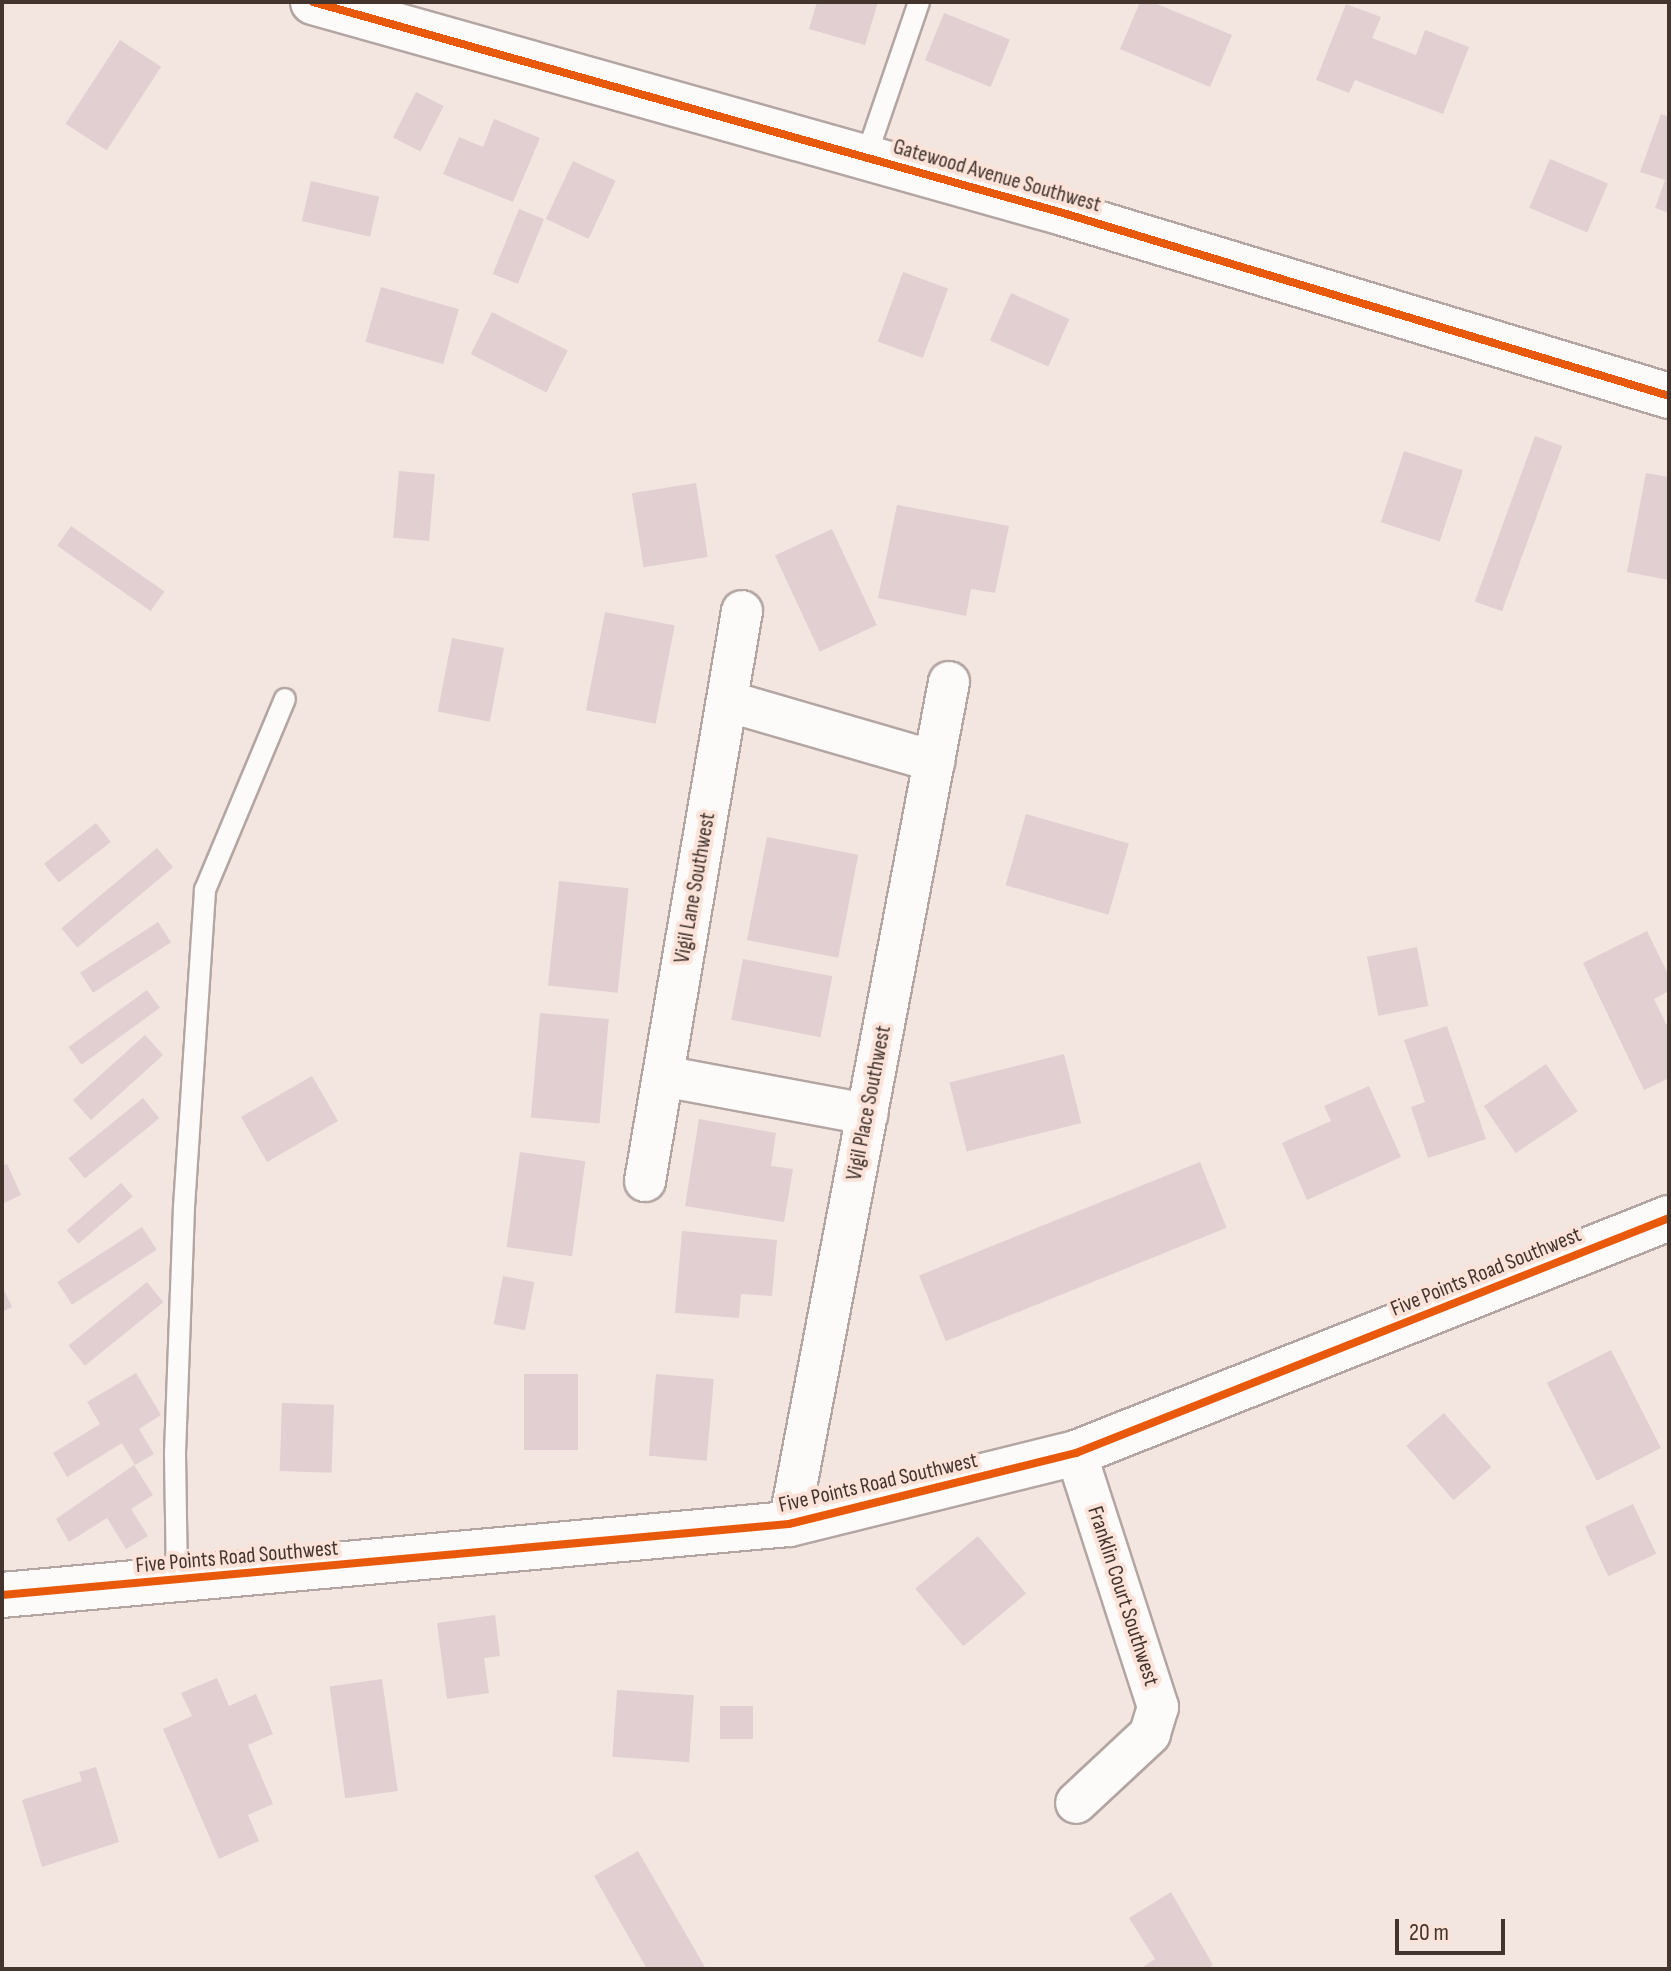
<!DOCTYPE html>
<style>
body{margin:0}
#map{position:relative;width:1671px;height:1971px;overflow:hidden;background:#f3e6e1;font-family:"Sofia Sans Condensed",sans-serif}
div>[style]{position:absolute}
.building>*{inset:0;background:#e1cfd1;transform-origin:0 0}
.roads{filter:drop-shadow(2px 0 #b3a6a2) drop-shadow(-2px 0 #b3a6a2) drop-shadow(0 2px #b3a6a2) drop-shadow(0 -2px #b3a6a2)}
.lane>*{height:20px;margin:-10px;padding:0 10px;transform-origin:10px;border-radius:10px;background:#fdfbfa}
.street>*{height:40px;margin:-20px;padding:0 20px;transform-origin:20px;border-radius:20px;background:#fdfbfa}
.secondary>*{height:44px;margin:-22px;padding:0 22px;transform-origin:22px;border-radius:22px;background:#fdfbfa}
.cycleway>*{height:8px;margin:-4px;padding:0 4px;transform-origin:4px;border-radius:4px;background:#e8590c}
span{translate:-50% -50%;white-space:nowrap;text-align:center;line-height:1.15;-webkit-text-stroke:8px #fbe3d9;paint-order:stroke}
.street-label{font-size:22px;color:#43342e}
.frame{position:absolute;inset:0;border:4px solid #43342e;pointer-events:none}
.scale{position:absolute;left:1395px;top:1919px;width:110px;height:36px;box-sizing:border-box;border:4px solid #43342e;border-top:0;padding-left:10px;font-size:24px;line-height:28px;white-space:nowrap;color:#43342e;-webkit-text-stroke:6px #fbe3d9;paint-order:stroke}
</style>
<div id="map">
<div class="building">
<i style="clip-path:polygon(817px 2px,878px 2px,865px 45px,809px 29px)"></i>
<i style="clip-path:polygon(1140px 2px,1152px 2px,1232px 35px,1210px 87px,1120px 49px)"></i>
<i style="clip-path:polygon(1346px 4px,1381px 17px,1372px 38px,1416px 55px,1425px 30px,1469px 47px,1443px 114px,1355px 80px,1349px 93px,1316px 80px)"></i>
<i style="left:944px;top:13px;width:71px;height:51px;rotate:22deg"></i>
<i style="left:120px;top:40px;width:49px;height:100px;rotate:33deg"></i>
<i style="left:416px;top:92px;width:31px;height:51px;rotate:27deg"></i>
<i style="clip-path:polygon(1661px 114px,1669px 117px,1669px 213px,1655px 208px,1665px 180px,1640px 172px)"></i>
<i style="clip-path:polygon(494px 119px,540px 138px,513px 202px,443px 174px,459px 137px,483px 147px)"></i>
<i style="left:1550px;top:159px;width:63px;height:53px;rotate:23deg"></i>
<i style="left:573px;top:161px;width:47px;height:64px;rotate:25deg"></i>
<i style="left:311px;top:181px;width:70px;height:41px;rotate:13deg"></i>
<i style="left:519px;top:209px;width:27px;height:70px;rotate:22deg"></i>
<i style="left:903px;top:272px;width:48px;height:74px;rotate:20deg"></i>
<i style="left:381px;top:287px;width:81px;height:57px;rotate:16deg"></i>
<i style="left:1011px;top:293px;width:64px;height:52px;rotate:24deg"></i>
<i style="left:492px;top:312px;width:85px;height:47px;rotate:27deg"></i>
<i style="left:1535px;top:436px;width:29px;height:176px;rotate:20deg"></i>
<i style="left:1404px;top:451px;width:62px;height:75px;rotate:18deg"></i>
<i style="left:399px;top:471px;width:36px;height:67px;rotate:5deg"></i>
<i style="clip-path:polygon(1646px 473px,1669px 477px,1669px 580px,1627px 572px)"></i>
<i style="left:696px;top:483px;width:75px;height:65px;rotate:81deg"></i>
<i style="clip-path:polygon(897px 505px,1009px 526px,995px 593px,971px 589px,966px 616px,878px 598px)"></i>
<i style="left:71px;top:526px;width:114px;height:24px;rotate:35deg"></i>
<i style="left:832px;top:529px;width:106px;height:63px;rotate:65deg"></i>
<i style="left:605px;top:612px;width:71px;height:100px;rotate:11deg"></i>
<i style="left:452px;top:638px;width:53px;height:75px;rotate:11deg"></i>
<i style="left:1026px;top:814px;width:107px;height:74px;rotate:16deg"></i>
<i style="left:96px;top:823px;width:24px;height:66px;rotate:52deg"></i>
<i style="left:767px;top:837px;width:93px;height:105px;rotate:11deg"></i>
<i style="left:157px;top:848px;width:25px;height:125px;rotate:50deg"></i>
<i style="left:559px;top:881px;width:70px;height:105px;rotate:6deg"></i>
<i style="left:158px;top:922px;width:24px;height:93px;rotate:57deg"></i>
<i style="clip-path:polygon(1647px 931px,1669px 976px,1669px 991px,1654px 999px,1669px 1030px,1669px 1078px,1644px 1090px,1583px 963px)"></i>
<i style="left:1417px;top:947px;width:60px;height:51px;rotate:79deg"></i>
<i style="left:743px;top:959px;width:91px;height:62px;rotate:11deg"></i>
<i style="left:147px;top:990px;width:22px;height:97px;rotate:54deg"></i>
<i style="left:540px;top:1013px;width:69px;height:105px;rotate:5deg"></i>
<i style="clip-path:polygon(1447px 1026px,1486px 1139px,1428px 1158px,1411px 1107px,1425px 1102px,1404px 1040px)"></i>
<i style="left:145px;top:1035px;width:27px;height:97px;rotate:48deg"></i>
<i style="left:1064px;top:1054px;width:71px;height:118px;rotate:76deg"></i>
<i style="left:1546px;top:1064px;width:57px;height:75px;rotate:56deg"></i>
<i style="left:312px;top:1076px;width:52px;height:82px;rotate:60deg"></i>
<i style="clip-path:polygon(1369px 1086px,1401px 1157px,1307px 1200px,1282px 1143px,1331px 1121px,1324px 1106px)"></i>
<i style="left:143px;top:1098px;width:26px;height:96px;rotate:51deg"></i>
<i style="clip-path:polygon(699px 1119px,776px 1133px,771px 1166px,793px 1169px,784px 1222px,685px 1206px)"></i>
<i style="left:520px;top:1152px;width:66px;height:96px;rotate:8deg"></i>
<i style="left:1200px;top:1162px;width:71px;height:303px;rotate:68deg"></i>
<i style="clip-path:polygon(7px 1164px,21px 1195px,2px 1204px,2px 1166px)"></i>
<i style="left:121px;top:1183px;width:18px;height:72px;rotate:49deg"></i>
<i style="left:142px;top:1227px;width:27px;height:101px;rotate:57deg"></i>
<i style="clip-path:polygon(682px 1231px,777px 1240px,772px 1296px,741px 1294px,739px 1318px,675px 1313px)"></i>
<i style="left:503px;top:1276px;width:32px;height:49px;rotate:11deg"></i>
<i style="left:147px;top:1282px;width:26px;height:101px;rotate:51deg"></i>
<i style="clip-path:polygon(2px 1286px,12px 1307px,2px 1312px)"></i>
<i style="left:1611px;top:1350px;width:110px;height:72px;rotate:63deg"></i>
<i style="clip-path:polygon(136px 1373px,161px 1415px,139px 1429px,154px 1454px,135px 1465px,122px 1443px,67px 1477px,53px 1453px,100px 1424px,87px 1402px)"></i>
<i style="left:578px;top:1374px;width:76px;height:54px;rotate:90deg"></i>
<i style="left:656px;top:1374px;width:58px;height:82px;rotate:5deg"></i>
<i style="left:282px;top:1403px;width:52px;height:68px;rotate:2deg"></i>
<i style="left:1444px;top:1413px;width:72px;height:50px;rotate:49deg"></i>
<i style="clip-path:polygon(134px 1465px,153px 1495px,131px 1509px,148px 1536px,126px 1549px,107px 1518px,69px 1542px,56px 1519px)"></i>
<i style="left:1633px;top:1504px;width:55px;height:53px;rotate:65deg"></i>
<i style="left:978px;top:1536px;width:75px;height:82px;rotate:50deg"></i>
<i style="clip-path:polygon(495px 1615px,500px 1656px,484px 1658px,489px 1693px,447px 1699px,437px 1623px)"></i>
<i style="clip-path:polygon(217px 1678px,229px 1706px,256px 1694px,273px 1734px,248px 1745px,273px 1804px,248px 1815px,259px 1841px,219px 1859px,163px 1729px,192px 1716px,181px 1693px)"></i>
<i style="left:382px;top:1679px;width:113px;height:53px;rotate:82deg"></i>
<i style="left:617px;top:1690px;width:77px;height:67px;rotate:4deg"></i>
<i style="left:720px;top:1706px;width:33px;height:33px"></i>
<i style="clip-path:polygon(96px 1767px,119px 1842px,42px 1867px,22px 1800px,82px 1781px,79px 1772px)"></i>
<i style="clip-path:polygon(638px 1851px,706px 1969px,647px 1969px,594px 1876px)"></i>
<i style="clip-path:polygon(1171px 1892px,1213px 1965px,1207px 1969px,1140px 1969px,1155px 1959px,1129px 1918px)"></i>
</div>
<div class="roads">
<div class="lane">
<i style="left:866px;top:157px;width:164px;rotate:-71.1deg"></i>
<i style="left:177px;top:1581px;width:128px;rotate:-90.9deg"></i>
<i style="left:175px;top:1453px;width:246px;rotate:-87.9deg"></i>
<i style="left:184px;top:1207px;width:318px;rotate:-86.2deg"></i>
<i style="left:205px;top:890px;width:207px;rotate:-67.3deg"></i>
</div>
<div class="street">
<i style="left:727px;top:701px;width:216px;rotate:16.2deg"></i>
<i style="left:663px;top:1076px;width:208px;rotate:10.6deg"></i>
<i style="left:645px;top:1181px;width:578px;rotate:-80.34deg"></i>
<i style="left:1076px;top:1453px;width:267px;rotate:72.1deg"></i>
<i style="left:1158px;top:1707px;width:28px;rotate:107deg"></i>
<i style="left:1150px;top:1734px;width:101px;rotate:137deg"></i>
<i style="left:789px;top:1524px;width:857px;rotate:-79.24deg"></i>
</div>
<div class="secondary">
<i style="left:313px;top:2px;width:779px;rotate:15.71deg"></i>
<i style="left:1063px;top:213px;width:633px;rotate:16.8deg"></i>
<i style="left:2px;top:1595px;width:790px;rotate:-5.16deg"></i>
<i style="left:789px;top:1524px;width:296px;rotate:-13.9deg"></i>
<i style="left:1076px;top:1453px;width:638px;rotate:-21.62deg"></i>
</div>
</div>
<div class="cycleway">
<i style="left:313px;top:2px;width:779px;rotate:15.71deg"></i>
<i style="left:1063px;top:213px;width:633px;rotate:16.8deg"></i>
<i style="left:2px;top:1595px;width:790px;rotate:-5.16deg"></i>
<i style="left:789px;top:1524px;width:296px;rotate:-13.9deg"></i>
<i style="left:1076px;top:1453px;width:638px;rotate:-21.62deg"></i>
</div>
<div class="street-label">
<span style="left:997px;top:176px;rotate:16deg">Gatewood Avenue Southwest</span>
<span style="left:695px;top:888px;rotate:-80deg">Vigil Lane Southwest</span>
<span style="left:869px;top:1103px;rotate:-79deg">Vigil Place Southwest</span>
<span style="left:1486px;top:1272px;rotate:-22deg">Five Points Road Southwest</span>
<span style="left:878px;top:1483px;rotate:-13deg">Five Points Road Southwest</span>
<span style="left:237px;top:1557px;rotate:-5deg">Five Points Road Southwest</span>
<span style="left:1123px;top:1596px;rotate:72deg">Franklin Court Southwest</span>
</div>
<div class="frame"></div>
<div class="scale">20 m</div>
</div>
